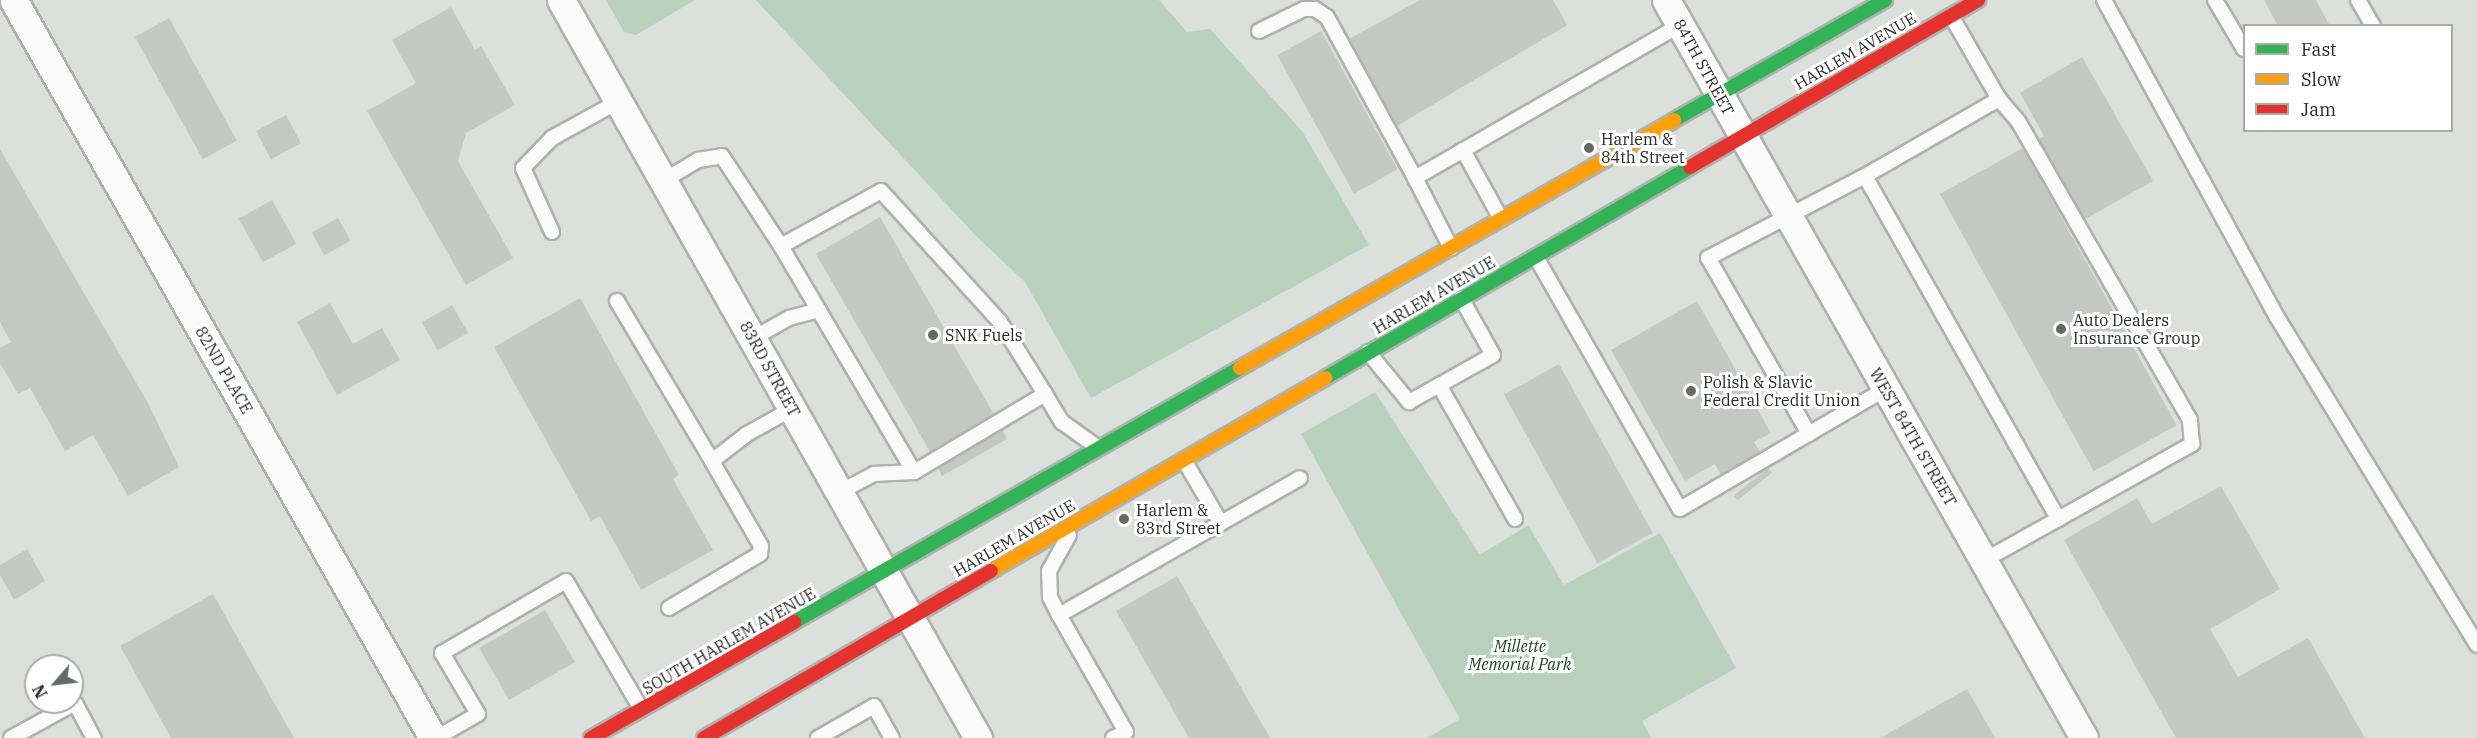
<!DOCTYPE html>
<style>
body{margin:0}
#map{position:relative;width:2477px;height:738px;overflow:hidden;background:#dbe0dc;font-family:"IBM Plex Serif",serif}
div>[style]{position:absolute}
.green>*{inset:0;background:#b7d1bc}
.building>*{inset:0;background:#c4c8c5;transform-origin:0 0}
.roads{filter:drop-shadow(2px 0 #aeb2af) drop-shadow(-2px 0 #aeb2af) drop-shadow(0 2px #aeb2af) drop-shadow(0 -2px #aeb2af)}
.lane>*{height:14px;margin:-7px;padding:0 7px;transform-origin:7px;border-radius:7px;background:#fafafa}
.street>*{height:27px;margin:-13.5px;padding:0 13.5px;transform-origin:13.5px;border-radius:13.5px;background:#fafafa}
.fast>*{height:14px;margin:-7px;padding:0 7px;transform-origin:7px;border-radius:7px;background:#30b455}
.slow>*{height:14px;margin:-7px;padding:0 7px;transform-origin:7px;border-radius:7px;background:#ff9f0a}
.jam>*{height:14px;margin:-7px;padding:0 7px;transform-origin:7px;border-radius:7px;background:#e5322d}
.dots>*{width:16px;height:16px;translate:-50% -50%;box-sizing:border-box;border:3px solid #fff;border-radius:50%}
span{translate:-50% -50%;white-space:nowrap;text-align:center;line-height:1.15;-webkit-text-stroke:6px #fff;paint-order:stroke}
.street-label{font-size:16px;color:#272a28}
.poi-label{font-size:16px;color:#272a28}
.left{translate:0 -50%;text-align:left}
.park-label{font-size:16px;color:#164726;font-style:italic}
.legend{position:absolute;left:2243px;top:24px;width:210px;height:108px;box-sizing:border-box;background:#fff;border:2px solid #a9aaa9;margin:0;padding:8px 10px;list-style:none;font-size:18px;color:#272a28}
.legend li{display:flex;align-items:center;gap:12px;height:30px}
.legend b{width:30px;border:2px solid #a9aaa9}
.north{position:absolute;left:24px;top:654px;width:60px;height:60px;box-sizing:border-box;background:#fff;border:2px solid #a9aaa9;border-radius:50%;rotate:242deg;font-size:16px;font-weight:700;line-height:24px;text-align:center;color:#272a28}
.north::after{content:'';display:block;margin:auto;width:21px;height:27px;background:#666a67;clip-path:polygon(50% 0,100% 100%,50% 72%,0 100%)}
</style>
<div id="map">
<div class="green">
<i style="clip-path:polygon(606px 0,695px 0,636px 35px,624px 32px)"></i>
<i style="clip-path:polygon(756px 0,1159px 0,1187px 32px,1210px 29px,1302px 131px,1369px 245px,1091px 398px,1025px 282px,977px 237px)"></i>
<i style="clip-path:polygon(1375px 392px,1480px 555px,1528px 525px,1564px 585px,1660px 533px,1736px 668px,1642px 721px,1651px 738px,1427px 738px,1460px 719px,1301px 434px)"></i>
</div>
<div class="building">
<i style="clip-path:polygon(1420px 0,1553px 0,1567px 25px,1397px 126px,1349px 39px)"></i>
<i style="clip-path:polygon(2264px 0,2316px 0,2330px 26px,2278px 26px)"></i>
<i style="clip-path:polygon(451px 7px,475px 50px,481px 46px,515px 105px,466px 133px,458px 161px,513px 258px,466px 285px,367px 111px,416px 83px,392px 40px)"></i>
<i style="left:169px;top:18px;width:140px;height:39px;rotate:61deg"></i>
<i style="left:1321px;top:31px;width:158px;height:50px;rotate:61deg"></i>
<i style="clip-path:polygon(2082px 57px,2153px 181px,2085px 219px,2039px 139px,2044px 136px,2020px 93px)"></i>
<i style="left:286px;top:115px;width:32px;height:34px;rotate:62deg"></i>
<i style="left:2023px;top:148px;width:317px;height:95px;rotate:61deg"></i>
<i style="clip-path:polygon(0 149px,148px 403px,179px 467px,128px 496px,93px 435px,65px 451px,30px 388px,18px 394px,0 363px,0 348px,11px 342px,0 322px)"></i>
<i style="left:272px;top:200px;width:50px;height:38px;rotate:61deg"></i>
<i style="left:880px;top:217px;width:228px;height:74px;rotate:60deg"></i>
<i style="left:338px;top:218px;width:26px;height:30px;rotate:61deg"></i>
<i style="clip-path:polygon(580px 298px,679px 475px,673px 479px,713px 550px,641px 590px,600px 516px,591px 521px,494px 347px)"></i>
<i style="clip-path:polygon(1697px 301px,1771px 433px,1754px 442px,1760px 452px,1721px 475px,1715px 464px,1685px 481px,1611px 350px)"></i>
<i style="clip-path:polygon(330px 303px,353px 344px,382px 328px,400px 360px,337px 395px,297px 322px)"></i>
<i style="left:452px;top:305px;width:32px;height:35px;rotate:60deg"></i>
<i style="left:1559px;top:364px;width:193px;height:63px;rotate:61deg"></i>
<i style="clip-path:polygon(1002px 430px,1007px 439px,942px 476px,938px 468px)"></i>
<i style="left:1768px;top:468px;width:6px;height:44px;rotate:51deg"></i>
<i style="clip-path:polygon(2221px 486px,2280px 589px,2210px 629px,2238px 677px,2308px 638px,2365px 738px,2176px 738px,2064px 540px,2137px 498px,2152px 524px)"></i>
<i style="clip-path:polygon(27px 549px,45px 581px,14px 600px,0 575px,0 565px)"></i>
<i style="clip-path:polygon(1177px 576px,1270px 738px,1189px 738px,1116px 611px)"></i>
<i style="clip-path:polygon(213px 594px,294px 738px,171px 738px,120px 646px)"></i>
<i style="left:545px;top:610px;width:60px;height:76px;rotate:60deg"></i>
<i style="clip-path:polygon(1967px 689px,1995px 738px,1880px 738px)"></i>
</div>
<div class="roads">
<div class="lane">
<i style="left:2104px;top:0;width:361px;rotate:61.4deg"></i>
<i style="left:2277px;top:317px;width:384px;rotate:58.6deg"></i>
<i style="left:2215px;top:0;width:57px;rotate:59.4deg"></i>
<i style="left:2358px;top:0;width:30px;rotate:60deg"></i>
<i style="left:1259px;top:31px;width:50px;rotate:-26.1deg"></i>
<i style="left:1304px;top:9px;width:11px"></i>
<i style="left:1315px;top:9px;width:14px;rotate:34deg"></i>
<i style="left:1327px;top:17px;width:183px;rotate:61.3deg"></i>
<i style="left:1415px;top:178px;width:306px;rotate:-30deg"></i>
<i style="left:1463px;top:150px;width:79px;rotate:61.2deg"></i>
<i style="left:1865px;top:176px;width:155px;rotate:-29.9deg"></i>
<i style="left:1999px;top:99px;width:96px;rotate:-120deg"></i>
<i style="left:1415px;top:178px;width:79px;rotate:62.8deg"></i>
<i style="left:663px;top:181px;width:41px;rotate:-31deg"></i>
<i style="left:698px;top:160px;width:24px;rotate:-9deg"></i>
<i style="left:722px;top:156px;width:108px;rotate:56.8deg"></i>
<i style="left:552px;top:232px;width:70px;rotate:-114.4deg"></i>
<i style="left:523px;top:168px;width:42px;rotate:-46deg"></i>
<i style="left:552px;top:138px;width:77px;rotate:-28.9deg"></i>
<i style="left:1536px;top:257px;width:290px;rotate:60.3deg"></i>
<i style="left:1680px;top:509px;width:238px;rotate:-30.3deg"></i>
<i style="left:617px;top:301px;width:186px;rotate:59.3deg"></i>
<i style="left:752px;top:339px;width:43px;rotate:-29.6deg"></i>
<i style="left:789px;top:318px;width:31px;rotate:-15deg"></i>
<i style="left:1368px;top:352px;width:65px;rotate:50.6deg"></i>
<i style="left:1409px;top:402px;width:96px;rotate:-29.2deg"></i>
<i style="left:1493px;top:355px;width:65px;rotate:-119.3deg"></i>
<i style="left:1439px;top:385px;width:154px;rotate:60.4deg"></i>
<i style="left:1045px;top:394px;width:152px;rotate:149.2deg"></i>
<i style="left:914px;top:472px;width:262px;rotate:-120.5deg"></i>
<i style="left:781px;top:246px;width:114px;rotate:-28.8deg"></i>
<i style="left:881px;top:191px;width:177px;rotate:47.7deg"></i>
<i style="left:1000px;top:322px;width:85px;rotate:58deg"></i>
<i style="left:1045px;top:394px;width:33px;rotate:59deg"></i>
<i style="left:1062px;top:422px;width:43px;rotate:35.5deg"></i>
<i style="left:1809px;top:434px;width:203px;rotate:-119.8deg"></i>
<i style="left:1708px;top:258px;width:177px;rotate:-27.6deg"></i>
<i style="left:1865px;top:176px;width:394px;rotate:60.6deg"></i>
<i style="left:1184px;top:460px;width:73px;rotate:59.6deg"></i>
<i style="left:838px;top:493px;width:41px;rotate:-27.8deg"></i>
<i style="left:874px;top:474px;width:40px;rotate:-2.9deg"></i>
<i style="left:1983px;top:561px;width:240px;rotate:-29.2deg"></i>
<i style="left:2192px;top:444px;width:24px;rotate:-95deg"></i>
<i style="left:2190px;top:420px;width:345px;rotate:-119.9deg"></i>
<i style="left:2018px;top:121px;width:29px;rotate:-131deg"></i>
<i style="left:669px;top:608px;width:106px;rotate:-30.7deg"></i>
<i style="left:760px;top:554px;width:8px;rotate:-83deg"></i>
<i style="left:761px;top:546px;width:98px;rotate:-120deg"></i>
<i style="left:712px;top:461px;width:44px;rotate:-37.6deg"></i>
<i style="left:747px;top:434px;width:51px;rotate:-29.1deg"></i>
<i style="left:1059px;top:615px;width:20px;rotate:-117deg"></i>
<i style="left:1050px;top:597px;width:26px;rotate:-92deg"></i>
<i style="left:1049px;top:571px;width:41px;rotate:-60.9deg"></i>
<i style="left:11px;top:738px;width:73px;rotate:-28.7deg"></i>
<i style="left:75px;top:703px;width:40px;rotate:62deg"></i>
<i style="left:436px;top:738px;width:48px;rotate:-29.7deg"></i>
<i style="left:478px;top:714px;width:71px;rotate:-120.5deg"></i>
<i style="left:442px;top:653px;width:143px;rotate:-30.1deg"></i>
<i style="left:566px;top:581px;width:148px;rotate:59.6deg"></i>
<i style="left:818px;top:738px;width:64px;rotate:-29.7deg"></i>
<i style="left:874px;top:706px;width:37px;rotate:61deg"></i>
<i style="left:1113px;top:738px;width:14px;rotate:-25deg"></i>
<i style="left:1126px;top:732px;width:135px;rotate:-119.8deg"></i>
<i style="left:1059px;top:615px;width:277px;rotate:-29.6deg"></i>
</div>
<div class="street">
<i style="left:561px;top:0;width:848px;rotate:60.53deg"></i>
<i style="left:1666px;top:0;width:848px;rotate:60.47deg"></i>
<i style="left:14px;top:1px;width:848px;rotate:60.38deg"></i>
</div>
<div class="fast">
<i style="left:1674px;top:120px;width:243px;rotate:-29.6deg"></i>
<i style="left:1325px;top:378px;width:422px;rotate:-30deg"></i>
<i style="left:794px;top:622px;width:513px;rotate:-29.66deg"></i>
</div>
<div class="slow">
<i style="left:1240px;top:368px;width:500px;rotate:-29.7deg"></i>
<i style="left:991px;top:571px;width:386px;rotate:-30deg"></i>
</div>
<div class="jam">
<i style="left:1690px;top:167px;width:333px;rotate:-30.1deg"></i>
<i style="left:591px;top:738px;width:234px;rotate:-29.7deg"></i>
<i style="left:704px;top:738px;width:332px;rotate:-30.2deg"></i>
</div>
</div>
<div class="dots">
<i style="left:1589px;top:148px;background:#666a67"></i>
<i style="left:2061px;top:329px;background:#666a67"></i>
<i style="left:933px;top:335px;background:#666a67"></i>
<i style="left:1691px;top:391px;background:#666a67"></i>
<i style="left:1124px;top:519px;background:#666a67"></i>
</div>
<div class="street-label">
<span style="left:1855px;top:51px;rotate:-30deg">HARLEM AVENUE</span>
<span style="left:1704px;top:67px;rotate:61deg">84TH STREET</span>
<span style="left:1434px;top:295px;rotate:-30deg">HARLEM AVENUE</span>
<span style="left:770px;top:369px;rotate:61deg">83RD STREET</span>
<span style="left:224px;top:370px;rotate:60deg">82ND PLACE</span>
<span style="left:1913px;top:437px;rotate:60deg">WEST 84TH STREET</span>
<span style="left:1014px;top:538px;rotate:-30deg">HARLEM AVENUE</span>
<span style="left:729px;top:641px;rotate:-30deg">SOUTH HARLEM AVENUE</span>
</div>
<div class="poi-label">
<span class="left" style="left:1601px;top:148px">Harlem &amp;<br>84th Street</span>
<span class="left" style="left:2073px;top:329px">Auto Dealers<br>Insurance Group</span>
<span class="left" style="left:945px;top:335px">SNK Fuels</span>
<span class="left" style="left:1703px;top:391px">Polish &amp; Slavic<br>Federal Credit Union</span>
<span class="left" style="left:1136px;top:519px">Harlem &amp;<br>83rd Street</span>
</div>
<div class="park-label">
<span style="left:1520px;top:655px">Millette<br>Memorial Park</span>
</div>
<ul class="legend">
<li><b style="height:8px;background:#30b455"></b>Fast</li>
<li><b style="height:8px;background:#ff9f0a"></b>Slow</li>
<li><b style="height:8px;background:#e5322d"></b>Jam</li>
</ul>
<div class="north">N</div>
</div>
